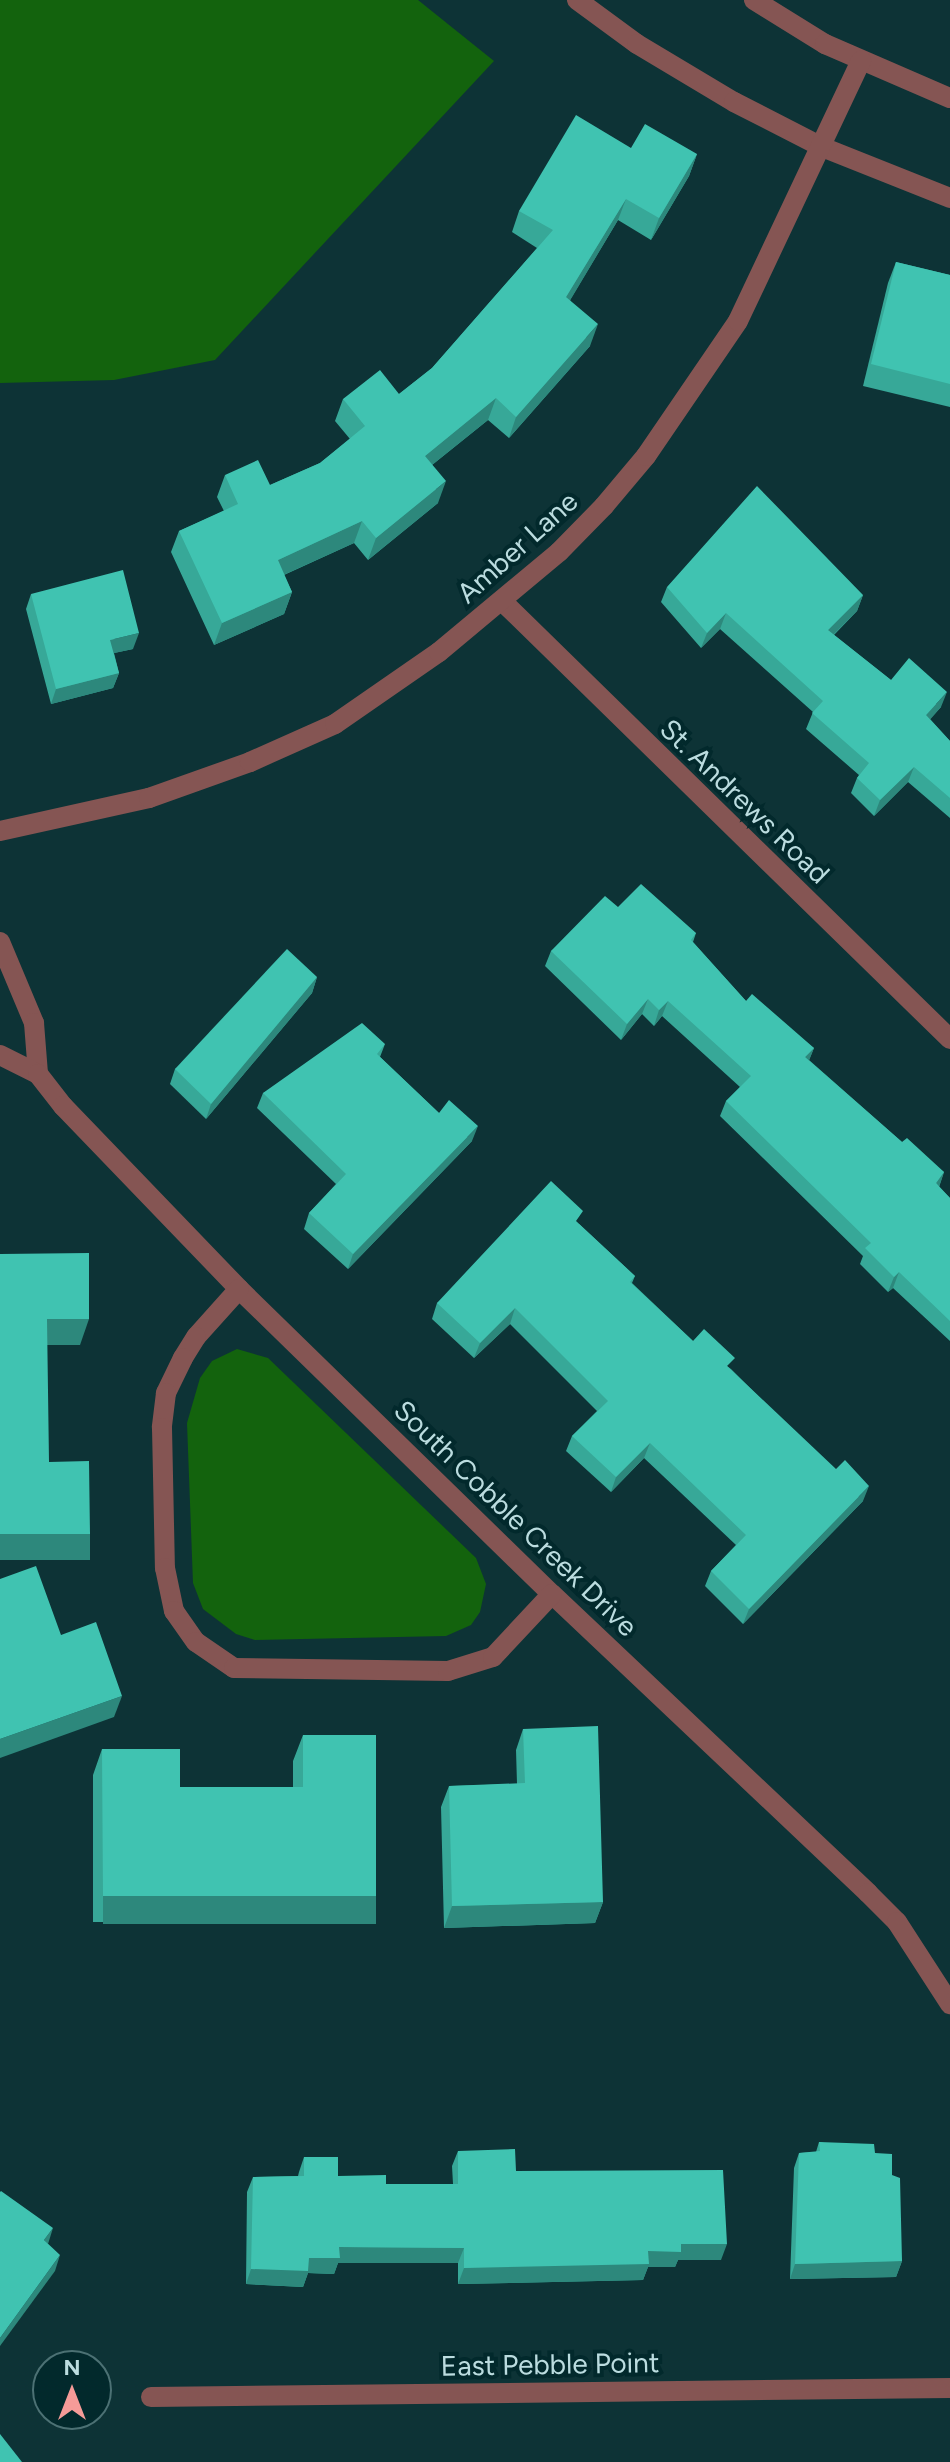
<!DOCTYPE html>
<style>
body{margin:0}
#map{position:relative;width:950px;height:2462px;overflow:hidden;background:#0d3336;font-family:Figtree,sans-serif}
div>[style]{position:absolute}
.green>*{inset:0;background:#13630d}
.street>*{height:20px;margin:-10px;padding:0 10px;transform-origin:10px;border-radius:10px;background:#855553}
.wall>*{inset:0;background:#37a898}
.shaded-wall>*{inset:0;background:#2d887c;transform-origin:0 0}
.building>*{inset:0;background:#40c3b1}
span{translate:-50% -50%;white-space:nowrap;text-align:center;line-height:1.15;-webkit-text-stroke:8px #02292c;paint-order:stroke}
.street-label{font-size:28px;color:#bbdcdf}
.north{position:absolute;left:32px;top:2350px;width:80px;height:80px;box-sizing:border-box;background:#02292c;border:2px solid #4c7174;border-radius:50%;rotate:0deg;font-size:22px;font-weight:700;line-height:32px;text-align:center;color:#bbdcdf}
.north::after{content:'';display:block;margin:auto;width:28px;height:36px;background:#f59b98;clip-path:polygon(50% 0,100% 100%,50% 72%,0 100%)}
</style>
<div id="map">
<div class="green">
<i style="clip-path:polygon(0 0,418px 0,494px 61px,215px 360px,114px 380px,0 383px)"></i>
<i style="clip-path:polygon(237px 1349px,268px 1358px,476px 1558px,486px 1584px,480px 1612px,471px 1625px,446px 1636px,255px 1640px,236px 1634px,203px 1609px,193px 1583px,187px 1423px,200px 1378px,212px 1361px)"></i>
</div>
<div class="street">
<i style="left:577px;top:0;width:74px;rotate:36.3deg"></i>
<i style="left:637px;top:44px;width:113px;rotate:30.9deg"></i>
<i style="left:734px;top:102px;width:99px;rotate:27.1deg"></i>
<i style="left:822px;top:147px;width:138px;rotate:21.7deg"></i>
<i style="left:754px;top:0;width:84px;rotate:31.8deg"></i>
<i style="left:825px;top:44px;width:136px;rotate:23.4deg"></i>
<i style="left:503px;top:602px;width:625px;rotate:44.35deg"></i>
<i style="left:0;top:831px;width:153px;rotate:-12.5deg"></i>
<i style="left:149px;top:798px;width:107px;rotate:-19.6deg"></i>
<i style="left:250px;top:762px;width:93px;rotate:-24.1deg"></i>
<i style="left:335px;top:724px;width:126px;rotate:-34.7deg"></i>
<i style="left:439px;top:652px;width:156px;rotate:-39.8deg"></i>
<i style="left:559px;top:552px;width:64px;rotate:-45.6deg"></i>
<i style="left:604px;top:506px;width:65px;rotate:-50deg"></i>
<i style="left:646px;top:456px;width:163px;rotate:-55.7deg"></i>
<i style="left:738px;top:321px;width:288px;rotate:-64.7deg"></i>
<i style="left:0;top:942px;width:88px;rotate:67.2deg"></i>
<i style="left:34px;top:1023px;width:51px;rotate:85.5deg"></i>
<i style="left:0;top:1055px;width:42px;rotate:26.6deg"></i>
<i style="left:38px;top:1074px;width:41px;rotate:52deg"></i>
<i style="left:63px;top:1106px;width:254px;rotate:46.1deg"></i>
<i style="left:239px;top:1289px;width:437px;rotate:44.3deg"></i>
<i style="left:552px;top:1594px;width:435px;rotate:43.4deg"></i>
<i style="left:868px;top:1893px;width:41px;rotate:45deg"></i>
<i style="left:897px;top:1922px;width:98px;rotate:57.1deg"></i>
<i style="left:239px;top:1289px;width:64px;rotate:131.9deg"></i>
<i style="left:196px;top:1337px;width:25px;rotate:122deg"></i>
<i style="left:183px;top:1358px;width:39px;rotate:116deg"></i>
<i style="left:166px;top:1393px;width:35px;rotate:97deg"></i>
<i style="left:162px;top:1428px;width:140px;rotate:88.8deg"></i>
<i style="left:165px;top:1568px;width:44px;rotate:78.2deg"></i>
<i style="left:174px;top:1611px;width:38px;rotate:55deg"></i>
<i style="left:196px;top:1642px;width:46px;rotate:34.4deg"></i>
<i style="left:234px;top:1668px;width:214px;rotate:0.8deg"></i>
<i style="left:448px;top:1671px;width:47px;rotate:-17.3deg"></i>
<i style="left:493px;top:1657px;width:86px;rotate:-46.9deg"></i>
<i style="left:151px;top:2397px;width:799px;rotate:-0.65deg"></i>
</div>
<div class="wall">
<i style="clip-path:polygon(631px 148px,697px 154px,689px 176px,651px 240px,618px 220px,570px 300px,590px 346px,509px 438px,488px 420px,432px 465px,438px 503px,368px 560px,354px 543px,284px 575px,292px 592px,284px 614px,214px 645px,171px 552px,179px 531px,224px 511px,217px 497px,225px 475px,270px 485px,320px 463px,350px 439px,335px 421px,343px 399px,399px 394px,432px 368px,537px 248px,512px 232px,519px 211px)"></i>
<i style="clip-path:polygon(896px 262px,950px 275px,950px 407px,863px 386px,888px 283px)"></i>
<i style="clip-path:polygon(667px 587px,863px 595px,857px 611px,834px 635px,891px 680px,941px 707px,930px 719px,950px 741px,950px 818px,908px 782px,874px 816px,851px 793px,857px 778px,859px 775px,806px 729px,813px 712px,720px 629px,701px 648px,661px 602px)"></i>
<i style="clip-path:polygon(31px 594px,133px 649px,114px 653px,119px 673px,113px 688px,51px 704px,26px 609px)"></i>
<i style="clip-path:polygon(618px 907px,696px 933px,693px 942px,746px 1001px,814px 1048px,809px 1060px,902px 1142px,944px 1172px,939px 1187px,950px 1198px,950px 1341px,893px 1288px,888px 1292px,860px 1264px,863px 1256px,720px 1116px,726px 1101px,740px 1087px,662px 1016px,654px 1026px,642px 1014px,621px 1040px,545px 966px,551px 951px)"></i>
<i style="clip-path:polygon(317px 977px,312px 993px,206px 1119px,170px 1084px,175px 1069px)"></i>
<i style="clip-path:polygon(385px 1044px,380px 1057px,439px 1113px,472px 1141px,348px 1269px,304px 1229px,309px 1213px,336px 1184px,257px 1108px,263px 1093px)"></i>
<i style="clip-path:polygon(579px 1224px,635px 1276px,632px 1283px,693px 1341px,731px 1369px,863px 1501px,743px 1624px,705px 1586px,711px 1571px,736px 1545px,644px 1458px,611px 1492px,566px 1451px,572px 1436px,597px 1411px,510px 1324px,474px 1358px,432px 1319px,437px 1303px)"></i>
<i style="clip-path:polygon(523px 1729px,603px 1902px,595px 1923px,444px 1928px,441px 1807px,449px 1786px,517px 1784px,516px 1750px)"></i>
<i style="clip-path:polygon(303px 1735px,367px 1922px,93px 1922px,93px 1775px,102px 1749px,180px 1787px,293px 1787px,293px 1761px)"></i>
<i style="clip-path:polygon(819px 2142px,875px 2153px,902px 2261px,896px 2277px,790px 2279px,794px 2168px,799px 2153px,816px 2152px)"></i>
<i style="clip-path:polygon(458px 2151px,516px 2171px,721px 2260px,678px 2260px,675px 2267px,648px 2267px,643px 2280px,458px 2284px,458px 2263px,338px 2263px,334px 2274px,308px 2273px,303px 2287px,246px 2284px,247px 2192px,253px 2177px,298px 2176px,299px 2172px,304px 2157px,338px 2176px,386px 2184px,453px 2184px,452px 2166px)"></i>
</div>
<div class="shaded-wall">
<i style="clip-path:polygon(697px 154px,689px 176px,651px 240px,659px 218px)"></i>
<i style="clip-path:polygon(626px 199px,618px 220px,559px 319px,566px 297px)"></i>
<i style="clip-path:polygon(598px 324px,590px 346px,509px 438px,516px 417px)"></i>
<i style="clip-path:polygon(496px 398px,488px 420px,417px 477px,425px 456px)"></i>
<i style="clip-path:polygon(446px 481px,438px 503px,368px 560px,376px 538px)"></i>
<i style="clip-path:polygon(362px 521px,354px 543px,270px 581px,278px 560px)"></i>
<i style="clip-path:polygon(292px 592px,284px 614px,214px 645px,222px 623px)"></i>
<i style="clip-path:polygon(863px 595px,857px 611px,822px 646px,828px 630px)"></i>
<i style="clip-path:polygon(726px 613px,720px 629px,701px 648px,707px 633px)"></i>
<i style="clip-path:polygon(139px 633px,133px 649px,105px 655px,110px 640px)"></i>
<i style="clip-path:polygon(119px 673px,113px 688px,51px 704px,56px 689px)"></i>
<i style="clip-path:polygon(947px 692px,941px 707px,921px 730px,926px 715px)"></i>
<i style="clip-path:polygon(914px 767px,908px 782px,874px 816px,880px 800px)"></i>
<i style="clip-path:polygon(317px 977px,312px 993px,206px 1119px,211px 1104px)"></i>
<i style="clip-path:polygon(648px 999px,642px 1014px,621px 1040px,627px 1024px)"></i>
<i style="clip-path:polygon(668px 1001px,662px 1016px,654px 1026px,659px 1010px)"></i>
<i style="clip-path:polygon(814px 1048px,808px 1063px,805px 1057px)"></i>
<i style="clip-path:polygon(478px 1126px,472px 1141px,348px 1269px,353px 1254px)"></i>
<i style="clip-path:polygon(944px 1172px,939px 1187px,936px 1183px)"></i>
<i style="clip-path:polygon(899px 1272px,893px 1288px,888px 1292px,894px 1277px)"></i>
<i style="clip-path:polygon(515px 1308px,510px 1324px,474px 1358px,480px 1343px)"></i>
<i style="clip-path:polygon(47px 1319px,89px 1319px,80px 1345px,38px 1345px)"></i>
<i style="clip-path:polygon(650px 1443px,644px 1458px,611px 1492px,616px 1477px)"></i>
<i style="clip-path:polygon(869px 1486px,863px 1501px,743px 1624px,749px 1609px)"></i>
<i style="left:0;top:1534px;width:90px;height:26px"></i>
<i style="clip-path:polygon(122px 1696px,114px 1717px,0 1758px,0 1739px)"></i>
<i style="left:103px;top:1896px;width:273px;height:28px"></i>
<i style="clip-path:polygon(603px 1902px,595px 1923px,444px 1928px,452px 1906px)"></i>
<i style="clip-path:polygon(53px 2228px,48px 2244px,44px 2240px)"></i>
<i style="clip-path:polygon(681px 2244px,727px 2244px,721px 2260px,678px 2260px,675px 2267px,648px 2267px,643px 2280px,458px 2284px,464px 2268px,648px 2251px)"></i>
<i style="clip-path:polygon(339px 2247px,464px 2248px,458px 2263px,338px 2263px,334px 2274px,308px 2273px,303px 2287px,246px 2284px,251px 2269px,309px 2258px)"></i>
<i style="clip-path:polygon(60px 2255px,55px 2271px,0 2346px,0 2338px)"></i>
<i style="clip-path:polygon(902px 2261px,896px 2277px,790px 2279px,795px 2264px)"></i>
</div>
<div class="building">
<i style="clip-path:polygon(576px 115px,631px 148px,645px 124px,697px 154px,659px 218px,626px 199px,566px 297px,598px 324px,516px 417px,496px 398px,425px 456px,446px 481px,376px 538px,362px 521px,278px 560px,292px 592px,222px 623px,179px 531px,238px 504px,225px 475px,258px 460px,270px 485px,320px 463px,365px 426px,343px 399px,380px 370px,399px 394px,432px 368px,553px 230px,519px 211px)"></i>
<i style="clip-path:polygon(896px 262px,950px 275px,950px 384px,871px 364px)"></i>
<i style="clip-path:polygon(757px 486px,863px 595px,828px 630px,891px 680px,909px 658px,947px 692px,926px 715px,950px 741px,950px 798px,914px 767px,880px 800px,857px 778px,869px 763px,812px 713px,823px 701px,726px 613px,707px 633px,667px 587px)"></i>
<i style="clip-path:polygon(123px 570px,139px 633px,110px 640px,119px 673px,56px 689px,31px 594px)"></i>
<i style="clip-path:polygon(641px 884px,696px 933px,691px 940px,746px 1001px,752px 994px,814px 1048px,805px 1057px,902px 1142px,907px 1138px,944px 1172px,936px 1183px,950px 1198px,950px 1321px,899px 1272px,894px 1277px,865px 1248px,871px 1243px,726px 1101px,751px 1076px,668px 1001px,659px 1010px,648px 999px,627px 1024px,551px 951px,605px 896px,618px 907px)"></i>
<i style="clip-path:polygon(287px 949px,317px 977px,211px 1104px,175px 1069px)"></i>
<i style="clip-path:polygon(362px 1023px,385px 1044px,377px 1054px,439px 1113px,449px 1100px,478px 1126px,353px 1254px,309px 1213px,346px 1174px,263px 1093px)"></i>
<i style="clip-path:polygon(551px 1181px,583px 1211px,576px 1221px,635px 1276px,630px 1282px,693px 1341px,704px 1329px,735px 1358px,727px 1366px,836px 1469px,845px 1460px,869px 1486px,749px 1609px,711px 1571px,746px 1535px,650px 1443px,616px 1477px,572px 1436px,608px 1401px,515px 1308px,480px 1343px,437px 1303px)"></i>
<i style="clip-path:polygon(89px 1253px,89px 1319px,47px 1319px,49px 1462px,89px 1461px,90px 1534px,0 1534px,0 1254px)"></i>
<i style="clip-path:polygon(36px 1566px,61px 1635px,96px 1622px,122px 1696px,0 1739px,0 1579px)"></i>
<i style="clip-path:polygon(598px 1726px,603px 1902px,452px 1906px,449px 1786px,525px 1783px,523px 1729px)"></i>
<i style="clip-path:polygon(303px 1735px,376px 1735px,376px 1896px,103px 1896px,102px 1749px,180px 1749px,180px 1787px,303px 1787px)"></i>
<i style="clip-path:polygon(819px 2142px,874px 2144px,875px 2153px,892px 2154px,892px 2175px,900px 2178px,902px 2261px,795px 2264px,799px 2153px,820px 2151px)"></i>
<i style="clip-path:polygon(515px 2149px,516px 2171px,723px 2170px,727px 2244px,681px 2244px,681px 2252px,648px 2251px,649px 2264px,464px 2268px,464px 2248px,339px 2247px,340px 2258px,309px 2258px,308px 2271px,251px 2269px,253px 2177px,304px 2176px,304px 2157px,338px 2157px,338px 2176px,386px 2175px,386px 2184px,458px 2184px,458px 2151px)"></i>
<i style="clip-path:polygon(1px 2191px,53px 2228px,44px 2240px,60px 2255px,0 2338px,0 2192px)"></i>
<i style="clip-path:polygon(0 2434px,22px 2462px,0 2462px)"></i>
</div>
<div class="street-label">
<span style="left:517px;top:547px;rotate:-42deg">Amber Lane</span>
<span style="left:745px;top:801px;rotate:44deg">St. Andrews Road</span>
<span style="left:516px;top:1518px;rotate:44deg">South Cobble Creek Drive</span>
<span style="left:550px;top:2364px;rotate:-1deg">East Pebble Point</span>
</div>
<div class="north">N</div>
</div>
